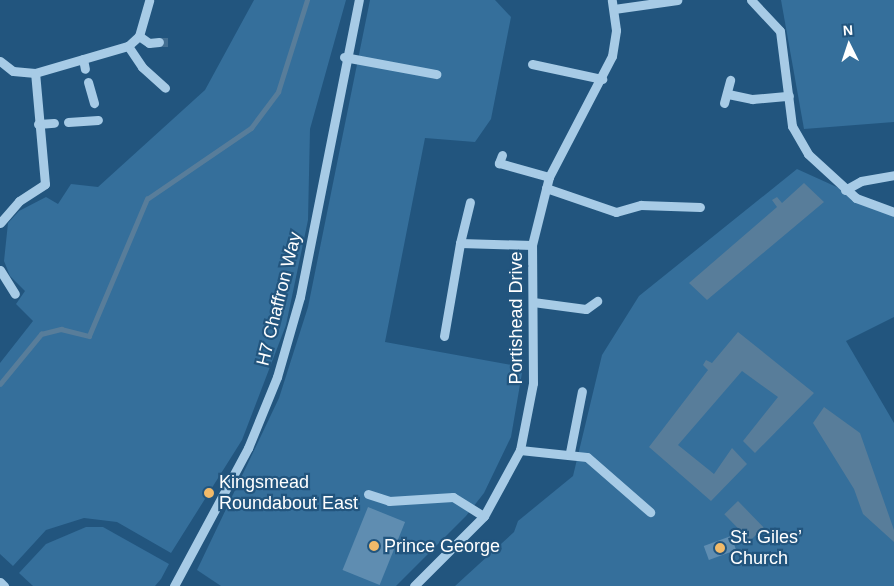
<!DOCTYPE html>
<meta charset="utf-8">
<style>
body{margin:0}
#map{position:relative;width:894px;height:586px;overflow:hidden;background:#22557e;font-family:Arial,sans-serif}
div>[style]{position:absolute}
.green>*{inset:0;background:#356f9b}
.water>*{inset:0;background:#587d9a;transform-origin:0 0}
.stream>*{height:4.5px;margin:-2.25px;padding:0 2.25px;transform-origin:2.25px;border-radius:2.25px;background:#587d9a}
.building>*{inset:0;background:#5f8db1;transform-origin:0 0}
.minor-tunnel>*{height:9px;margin-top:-4.5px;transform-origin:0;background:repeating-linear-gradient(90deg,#436e91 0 9px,transparent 0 13.5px)}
.minor>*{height:9px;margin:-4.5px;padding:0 4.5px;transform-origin:4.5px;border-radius:4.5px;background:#a7cbe6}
.dots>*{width:14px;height:14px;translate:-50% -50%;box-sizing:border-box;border:2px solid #22557e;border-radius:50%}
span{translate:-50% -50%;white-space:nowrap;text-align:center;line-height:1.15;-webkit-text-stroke:4.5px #22557e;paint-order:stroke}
.street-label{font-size:18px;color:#fff}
.poi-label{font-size:18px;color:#fff}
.left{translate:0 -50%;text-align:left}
.north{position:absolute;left:824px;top:20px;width:50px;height:50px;-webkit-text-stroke:4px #22557e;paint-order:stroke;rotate:356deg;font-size:14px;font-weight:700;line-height:20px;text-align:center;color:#fff}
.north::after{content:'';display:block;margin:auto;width:18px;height:22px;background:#fff;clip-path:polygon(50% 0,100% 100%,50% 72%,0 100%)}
</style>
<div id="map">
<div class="green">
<i style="clip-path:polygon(254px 0,346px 0,310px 129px,308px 220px,286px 325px,242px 440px,171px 553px,117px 522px,84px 518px,46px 530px,13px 566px,0 554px,0 363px,33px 321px,16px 304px,25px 291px,10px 276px,4px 261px,8px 223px,19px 211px,46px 197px,58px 204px,71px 184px,98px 187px,205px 90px)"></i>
<i style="clip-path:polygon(370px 0,495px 0,511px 17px,491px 119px,475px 142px,425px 138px,385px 342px,523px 367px,511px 437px,484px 493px,466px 516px,396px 586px,221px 586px,197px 570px,279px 398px,308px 307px)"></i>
<i style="clip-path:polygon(781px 0,894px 0,894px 122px,804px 129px)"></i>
<i style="clip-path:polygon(797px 169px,894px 213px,894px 317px,846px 341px,894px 423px,894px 586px,455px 586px,514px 532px,518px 521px,573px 476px,602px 355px,639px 296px)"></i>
<i style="clip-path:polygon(86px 527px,103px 527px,169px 564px,161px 579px,155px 586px,33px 586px,19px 573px,46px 544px)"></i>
</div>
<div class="water">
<i style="clip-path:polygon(804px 183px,824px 202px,707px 300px,689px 283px,777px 207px,772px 200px,777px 197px,782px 203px)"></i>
<i style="clip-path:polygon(738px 332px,814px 393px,755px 453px,743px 441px,778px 397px,742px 371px,678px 445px,714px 474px,732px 448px,747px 464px,711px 501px,649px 447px,708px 370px,703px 365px,706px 360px,712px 363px)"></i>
<i style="clip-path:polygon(824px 407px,860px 433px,894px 530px,894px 542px,863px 514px,854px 489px,813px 423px)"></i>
<i style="left:738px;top:501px;width:37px;height:19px;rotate:46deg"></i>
</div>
<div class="stream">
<i style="left:0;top:384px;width:65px;rotate:-50.6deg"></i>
<i style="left:41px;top:334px;width:21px;rotate:-14deg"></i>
<i style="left:61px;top:329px;width:29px;rotate:14deg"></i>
<i style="left:89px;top:336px;width:149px;rotate:-67.1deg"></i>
<i style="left:147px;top:199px;width:126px;rotate:-34.3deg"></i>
<i style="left:251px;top:128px;width:45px;rotate:-53.1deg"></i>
<i style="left:278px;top:92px;width:96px;rotate:-72.5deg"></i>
</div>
<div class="building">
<i style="left:368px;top:507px;width:40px;height:68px;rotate:22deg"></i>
<i style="left:731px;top:536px;width:15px;height:29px;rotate:70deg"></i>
</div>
<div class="minor-tunnel">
<i style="left:159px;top:42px;width:9px"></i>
</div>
<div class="minor">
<i style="left:751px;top:0;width:42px;rotate:46.9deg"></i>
<i style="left:780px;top:31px;width:96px;rotate:82.8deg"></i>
<i style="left:792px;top:126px;width:32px;rotate:60deg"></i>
<i style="left:808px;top:154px;width:65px;rotate:42.5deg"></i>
<i style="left:856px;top:198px;width:40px;rotate:20.2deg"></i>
<i style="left:614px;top:9px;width:64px;rotate:-8.1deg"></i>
<i style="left:139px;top:36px;width:12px;rotate:35deg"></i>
<i style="left:149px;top:43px;width:10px;rotate:-6deg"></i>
<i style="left:128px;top:46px;width:25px;rotate:56deg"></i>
<i style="left:142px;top:67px;width:31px;rotate:42deg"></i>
<i style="left:344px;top:57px;width:94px;rotate:10.5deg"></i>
<i style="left:83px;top:59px;width:10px;rotate:79deg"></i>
<i style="left:0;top:61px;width:16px;rotate:38deg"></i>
<i style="left:13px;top:71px;width:22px;rotate:5deg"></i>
<i style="left:35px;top:73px;width:97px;rotate:-16.2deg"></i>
<i style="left:128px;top:46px;width:15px;rotate:-42deg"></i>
<i style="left:139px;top:36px;width:37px;rotate:-74deg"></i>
<i style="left:532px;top:64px;width:72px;rotate:12.1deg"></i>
<i style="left:88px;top:82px;width:22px;rotate:74deg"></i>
<i style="left:728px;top:94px;width:25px;rotate:12deg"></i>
<i style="left:752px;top:99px;width:37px;rotate:-5deg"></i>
<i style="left:724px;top:103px;width:24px;rotate:-75deg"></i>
<i style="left:68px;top:122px;width:30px;rotate:-4deg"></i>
<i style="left:38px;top:124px;width:16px;rotate:-4deg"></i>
<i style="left:502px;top:155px;width:9px;rotate:111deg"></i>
<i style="left:499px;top:163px;width:52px;rotate:15.6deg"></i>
<i style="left:546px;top:188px;width:74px;rotate:18.9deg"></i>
<i style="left:616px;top:212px;width:26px;rotate:-16deg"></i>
<i style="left:641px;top:205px;width:59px;rotate:1.9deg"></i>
<i style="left:845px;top:190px;width:18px;rotate:-29deg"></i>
<i style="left:861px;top:181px;width:34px;rotate:-10deg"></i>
<i style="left:0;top:223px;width:29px;rotate:-49deg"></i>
<i style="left:19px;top:201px;width:31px;rotate:-33deg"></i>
<i style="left:45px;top:184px;width:111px;rotate:-95.1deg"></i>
<i style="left:460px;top:243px;width:42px;rotate:-76.3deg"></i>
<i style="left:0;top:270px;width:28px;rotate:58deg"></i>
<i style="left:533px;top:302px;width:53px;rotate:7.5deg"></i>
<i style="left:586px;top:309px;width:14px;rotate:-36deg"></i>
<i style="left:444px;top:336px;width:94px;rotate:-80.2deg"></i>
<i style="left:460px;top:243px;width:72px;rotate:1.6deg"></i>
<i style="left:520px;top:450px;width:67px;rotate:6deg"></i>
<i style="left:587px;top:457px;width:84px;rotate:41.1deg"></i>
<i style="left:570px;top:452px;width:62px;rotate:-78.9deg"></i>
<i style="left:368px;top:494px;width:22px;rotate:18deg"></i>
<i style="left:389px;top:501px;width:64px;rotate:-3.6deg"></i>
<i style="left:453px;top:497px;width:36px;rotate:32deg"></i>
<i style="left:0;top:582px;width:6px;rotate:45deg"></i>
<i style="left:174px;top:586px;width:157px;rotate:-61.8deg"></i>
<i style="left:248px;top:448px;width:77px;rotate:-67.8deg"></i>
<i style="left:277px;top:377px;width:83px;rotate:-74deg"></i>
<i style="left:300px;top:297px;width:303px;rotate:-78.8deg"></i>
<i style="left:414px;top:586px;width:99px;rotate:-45deg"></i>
<i style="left:484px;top:516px;width:75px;rotate:-61.4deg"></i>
<i style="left:520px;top:450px;width:68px;rotate:-79deg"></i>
<i style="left:533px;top:383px;width:138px;rotate:-90.4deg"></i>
<i style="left:532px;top:245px;width:70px;rotate:-76deg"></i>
<i style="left:549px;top:177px;width:136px;rotate:-62.5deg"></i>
<i style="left:612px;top:56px;width:26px;rotate:-81deg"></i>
<i style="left:616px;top:30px;width:30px;rotate:-98deg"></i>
</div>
<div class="dots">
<i style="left:209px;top:493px;background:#f2ba69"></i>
<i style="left:374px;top:546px;background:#f2ba69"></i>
<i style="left:720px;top:548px;background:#f2ba69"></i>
</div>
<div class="street-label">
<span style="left:279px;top:299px;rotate:-76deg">H7 Chaffron Way</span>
<span style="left:516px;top:318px;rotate:-90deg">Portishead Drive</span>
</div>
<div class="poi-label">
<span class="left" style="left:219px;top:493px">Kingsmead<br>Roundabout East</span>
<span class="left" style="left:730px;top:548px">St. Giles’<br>Church</span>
<span class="left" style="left:384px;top:546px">Prince George</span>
</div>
<div class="north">N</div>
</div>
